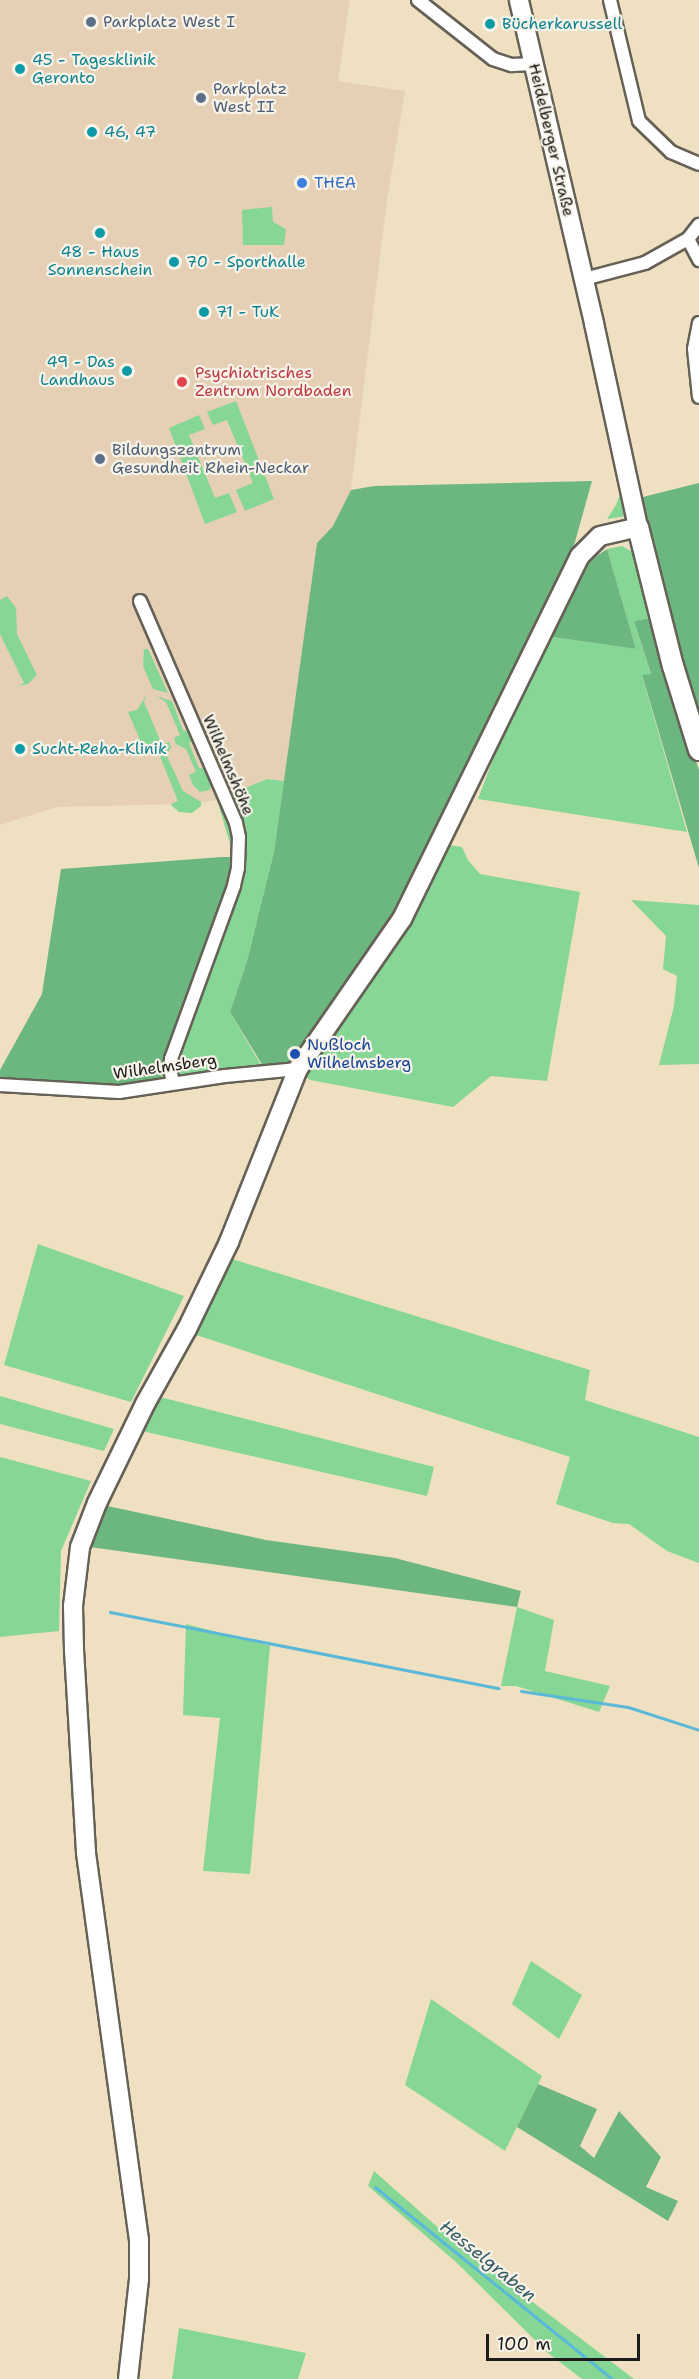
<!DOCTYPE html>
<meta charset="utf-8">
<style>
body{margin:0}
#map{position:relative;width:699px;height:2379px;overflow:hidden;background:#f0e0c2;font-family:"Shantell Sans",sans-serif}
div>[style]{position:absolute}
.built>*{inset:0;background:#e5d0b5}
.green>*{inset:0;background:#86d696}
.forest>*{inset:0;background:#6cb77f}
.stream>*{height:3px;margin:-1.5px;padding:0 1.5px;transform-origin:1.5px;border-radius:1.5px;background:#5ab9d8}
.roads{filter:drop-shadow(2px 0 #666156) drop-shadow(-2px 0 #666156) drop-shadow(0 2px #666156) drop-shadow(0 -2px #666156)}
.minor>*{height:12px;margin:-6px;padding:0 6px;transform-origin:6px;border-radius:6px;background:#fff}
.secondary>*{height:18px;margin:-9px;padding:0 9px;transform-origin:9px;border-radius:9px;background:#fff}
.primary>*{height:20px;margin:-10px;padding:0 10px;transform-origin:10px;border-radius:10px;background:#fff}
.dots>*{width:16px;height:16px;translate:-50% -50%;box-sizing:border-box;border:3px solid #f7f3e8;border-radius:50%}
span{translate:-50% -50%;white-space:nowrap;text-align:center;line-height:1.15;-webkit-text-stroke:4.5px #f7f3e8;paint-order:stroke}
.service-label{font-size:16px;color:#4e5e75}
.left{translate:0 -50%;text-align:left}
.culture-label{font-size:16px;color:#0d838f}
.right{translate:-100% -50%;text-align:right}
.street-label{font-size:16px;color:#1c1c1c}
.shop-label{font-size:16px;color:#366cbe}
.health-label{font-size:16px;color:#be3a42}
.transit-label{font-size:16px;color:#164399}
.water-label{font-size:18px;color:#355b67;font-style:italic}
.scale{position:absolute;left:486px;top:2334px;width:154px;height:27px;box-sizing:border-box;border:3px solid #1c1c1c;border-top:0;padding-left:8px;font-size:18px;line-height:21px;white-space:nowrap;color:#1c1c1c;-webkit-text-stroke:4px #f7f3e8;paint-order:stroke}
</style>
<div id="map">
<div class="built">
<i style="clip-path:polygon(0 0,350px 0,338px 81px,405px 91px,387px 200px,351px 490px,333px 526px,317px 543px,284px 781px,267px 779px,217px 800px,189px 804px,57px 807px,0 825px)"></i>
</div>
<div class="green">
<i style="clip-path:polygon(272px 207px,273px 222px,286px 229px,284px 245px,243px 245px,242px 210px)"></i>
<i style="clip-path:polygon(236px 401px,274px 499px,245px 511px,236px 490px,253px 483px,227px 420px,213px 425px,207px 412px)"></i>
<i style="clip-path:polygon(199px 415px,205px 429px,189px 435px,215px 498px,229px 493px,237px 512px,205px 524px,169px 428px)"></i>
<i style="clip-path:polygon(621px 491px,627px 516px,607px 519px,616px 505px)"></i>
<i style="clip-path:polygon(622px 546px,638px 555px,654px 617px,634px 621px,651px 675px,642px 676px,687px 832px,478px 799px,516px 698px,553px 637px,636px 649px,607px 549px)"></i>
<i style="clip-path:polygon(7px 596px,16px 608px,17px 634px,37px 675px,28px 684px,18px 686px,24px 683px,0 634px,0 600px)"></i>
<i style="clip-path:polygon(144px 649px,148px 649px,168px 693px,153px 689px,143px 666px)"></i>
<i style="clip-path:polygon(147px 694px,144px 702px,162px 745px,169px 742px,171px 747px,167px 756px,183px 791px,201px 802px,201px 806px,192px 813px,179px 812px,172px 806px,171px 804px,178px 801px,155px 744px,143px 747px,128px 712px,137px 710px)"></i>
<i style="clip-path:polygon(156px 696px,172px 701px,183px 730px,192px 732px,195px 740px,189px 743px,199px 768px,209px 769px,213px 779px,210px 790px,200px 792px,193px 785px,189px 775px,196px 772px,186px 749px,176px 744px,174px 738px,180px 735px,166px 702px)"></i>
<i style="clip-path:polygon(267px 779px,284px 781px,274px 852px,247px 961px,230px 1012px,268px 1077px,238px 1078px,173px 1090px,160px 1075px,227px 894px,234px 857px,217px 800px)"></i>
<i style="clip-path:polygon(449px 845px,462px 847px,468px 860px,480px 874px,580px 892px,547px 1081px,491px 1076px,453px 1107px,310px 1080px,305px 1076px,330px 1034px,384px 962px)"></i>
<i style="clip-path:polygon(631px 900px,699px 905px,699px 1064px,659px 1065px,674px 1006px,677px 976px,663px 969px,666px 936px)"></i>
<i style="clip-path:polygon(38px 1244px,184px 1296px,131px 1402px,4px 1365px)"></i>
<i style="clip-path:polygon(229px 1258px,590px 1370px,585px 1400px,699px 1437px,699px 1563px,667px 1551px,629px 1524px,613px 1523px,556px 1504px,570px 1457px,193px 1334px)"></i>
<i style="clip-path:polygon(0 1396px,114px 1429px,104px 1451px,0 1424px)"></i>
<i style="clip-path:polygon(160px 1397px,434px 1467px,427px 1496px,142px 1431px)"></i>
<i style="clip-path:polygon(0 1457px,91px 1481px,61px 1551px,59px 1631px,0 1637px)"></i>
<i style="clip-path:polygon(517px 1607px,554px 1620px,545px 1671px,610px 1686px,599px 1712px,516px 1686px,501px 1686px)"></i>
<i style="clip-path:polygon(186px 1624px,270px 1646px,250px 1874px,203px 1871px,220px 1718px,183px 1715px)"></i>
<i style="clip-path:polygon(531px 1961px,582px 1995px,559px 2039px,512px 2004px)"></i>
<i style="clip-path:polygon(431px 1999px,542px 2076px,505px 2151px,405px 2085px)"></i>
<i style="clip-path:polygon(374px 2171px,459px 2246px,634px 2379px,582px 2379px,548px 2353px,457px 2263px,368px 2186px)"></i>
<i style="clip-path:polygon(179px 2328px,306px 2353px,298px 2379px,172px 2379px)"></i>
</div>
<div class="forest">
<i style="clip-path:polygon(592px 481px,573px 549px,447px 810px,388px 920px,288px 1065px,263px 1066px,230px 1012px,247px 961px,274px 852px,317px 543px,333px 526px,351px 490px,374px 486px)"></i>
<i style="clip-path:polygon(699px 483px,699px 731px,639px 498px)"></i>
<i style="clip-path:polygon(607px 549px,636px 649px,553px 637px,551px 631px,571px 592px,591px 560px)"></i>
<i style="clip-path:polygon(654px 617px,671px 685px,699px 770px,699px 868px,642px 675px,651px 674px,634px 621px)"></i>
<i style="clip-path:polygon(222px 857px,234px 857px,227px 894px,160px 1075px,173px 1090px,124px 1099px,0 1093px,0 1070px,42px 994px,61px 869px)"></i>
<i style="clip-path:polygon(103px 1505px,266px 1540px,395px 1558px,521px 1591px,517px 1607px,90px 1547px)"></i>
<i style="clip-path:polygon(538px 2084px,597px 2109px,580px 2146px,594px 2158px,619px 2111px,661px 2157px,646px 2187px,678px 2201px,668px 2221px,517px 2127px)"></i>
</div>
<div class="stream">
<i style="left:110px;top:1612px;width:396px;rotate:11.1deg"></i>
<i style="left:521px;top:1691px;width:108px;rotate:8.5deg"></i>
<i style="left:628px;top:1707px;width:75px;rotate:17.9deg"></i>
<i style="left:375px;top:2187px;width:305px;rotate:39deg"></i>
</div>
<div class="roads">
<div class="minor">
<i style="left:418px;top:0;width:95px;rotate:38.2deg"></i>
<i style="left:493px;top:59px;width:20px;rotate:18deg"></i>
<i style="left:512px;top:65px;width:21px;rotate:-3deg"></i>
<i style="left:610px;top:0;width:124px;rotate:76.5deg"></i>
<i style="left:639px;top:121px;width:45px;rotate:44.1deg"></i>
<i style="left:671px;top:152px;width:30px;rotate:23deg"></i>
<i style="left:688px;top:239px;width:24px;rotate:62deg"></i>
<i style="left:584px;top:279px;width:63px;rotate:-14.7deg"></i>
<i style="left:645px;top:263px;width:49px;rotate:-29.2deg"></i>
<i style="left:688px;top:239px;width:18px;rotate:-52deg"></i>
<i style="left:699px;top:323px;width:26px;rotate:101deg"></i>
<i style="left:694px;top:349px;width:48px;rotate:84.1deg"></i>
<i style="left:140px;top:601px;width:242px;rotate:66.6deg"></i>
<i style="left:236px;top:823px;width:14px;rotate:78deg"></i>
<i style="left:239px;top:837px;width:31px;rotate:92deg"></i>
<i style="left:238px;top:868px;width:18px;rotate:103deg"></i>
<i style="left:234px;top:886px;width:184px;rotate:110deg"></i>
<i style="left:171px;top:1059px;width:9px;rotate:96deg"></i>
<i style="left:170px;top:1068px;width:15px;rotate:79deg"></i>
<i style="left:0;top:1085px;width:119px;rotate:3.4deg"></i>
<i style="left:119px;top:1092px;width:107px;rotate:-8.6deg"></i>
<i style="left:225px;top:1076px;width:73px;rotate:-5.5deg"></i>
</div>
<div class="secondary">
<i style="left:128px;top:2379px;width:101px;rotate:-83.7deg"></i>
<i style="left:139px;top:2279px;width:39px;rotate:-90deg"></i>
<i style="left:139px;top:2240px;width:392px;rotate:-97.8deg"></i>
<i style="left:86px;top:1852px;width:202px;rotate:-93.4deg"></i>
<i style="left:74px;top:1650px;width:44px;rotate:-91.3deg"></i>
<i style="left:73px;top:1606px;width:59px;rotate:-83.2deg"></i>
<i style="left:80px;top:1547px;width:47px;rotate:-68.9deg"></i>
<i style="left:97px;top:1503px;width:110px;rotate:-64.1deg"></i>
<i style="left:145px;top:1404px;width:86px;rotate:-60.8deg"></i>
<i style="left:187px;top:1329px;width:97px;rotate:-64.2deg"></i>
<i style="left:229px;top:1242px;width:186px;rotate:-68.3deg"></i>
<i style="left:298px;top:1069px;width:183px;rotate:-55.3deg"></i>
<i style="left:402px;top:919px;width:404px;rotate:-63.9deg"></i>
<i style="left:580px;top:556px;width:28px;rotate:-45deg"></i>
<i style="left:600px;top:536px;width:39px;rotate:-13deg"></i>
<i style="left:638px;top:527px;width:209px;rotate:-102.2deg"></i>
<i style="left:594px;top:323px;width:332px;rotate:-103.1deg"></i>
</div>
<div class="primary">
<i style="left:638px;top:527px;width:143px;rotate:75.9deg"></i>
<i style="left:673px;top:666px;width:88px;rotate:72.8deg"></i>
</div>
</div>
<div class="dots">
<i style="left:91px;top:22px;background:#5c6f8a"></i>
<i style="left:490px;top:24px;background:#0f9aa8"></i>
<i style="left:20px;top:69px;background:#0f9aa8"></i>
<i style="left:201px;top:98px;background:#5c6f8a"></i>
<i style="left:92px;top:132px;background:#0f9aa8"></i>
<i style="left:302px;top:183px;background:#3f7fe0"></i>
<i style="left:100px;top:233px;background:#0f9aa8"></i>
<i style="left:174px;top:262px;background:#0f9aa8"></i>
<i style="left:204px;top:312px;background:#0f9aa8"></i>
<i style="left:127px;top:371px;background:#0f9aa8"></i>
<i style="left:182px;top:382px;background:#e0444e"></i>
<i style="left:100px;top:459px;background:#5c6f8a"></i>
<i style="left:20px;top:749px;background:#0f9aa8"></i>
<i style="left:295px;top:1054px;background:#1a4fb4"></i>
</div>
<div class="service-label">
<span class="left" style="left:103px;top:22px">Parkplatz West I</span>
<span class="left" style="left:213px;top:98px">Parkplatz<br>West II</span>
<span class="left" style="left:112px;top:459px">Bildungszentrum<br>Gesundheit Rhein-Neckar</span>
</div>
<div class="culture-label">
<span class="left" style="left:502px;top:24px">Bücherkarussell</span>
<span class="left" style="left:32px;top:69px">45 - Tagesklinik<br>Geronto</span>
<span class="left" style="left:104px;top:132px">46, 47</span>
<span style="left:100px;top:261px">48 - Haus<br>Sonnenschein</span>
<span class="left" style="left:186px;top:262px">70 - Sporthalle</span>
<span class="left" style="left:216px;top:312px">71 - TuK</span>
<span class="right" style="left:115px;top:371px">49 - Das<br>Landhaus</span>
<span class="left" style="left:32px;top:749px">Sucht-Reha-Klinik</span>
</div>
<div class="street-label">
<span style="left:551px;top:140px;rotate:77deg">Heidelberger Straße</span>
<span style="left:228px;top:765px;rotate:67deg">Wilhelmshöhe</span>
<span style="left:165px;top:1067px;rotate:-8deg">Wilhelmsberg</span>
</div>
<div class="shop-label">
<span class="left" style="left:314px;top:183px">THEA</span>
</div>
<div class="health-label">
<span class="left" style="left:195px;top:382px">Psychiatrisches<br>Zentrum Nordbaden</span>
</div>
<div class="transit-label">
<span class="left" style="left:307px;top:1054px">Nußloch<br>Wilhelmsberg</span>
</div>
<div class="water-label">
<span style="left:488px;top:2261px;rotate:39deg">Hesselgraben</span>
</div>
<div class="scale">100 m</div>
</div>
